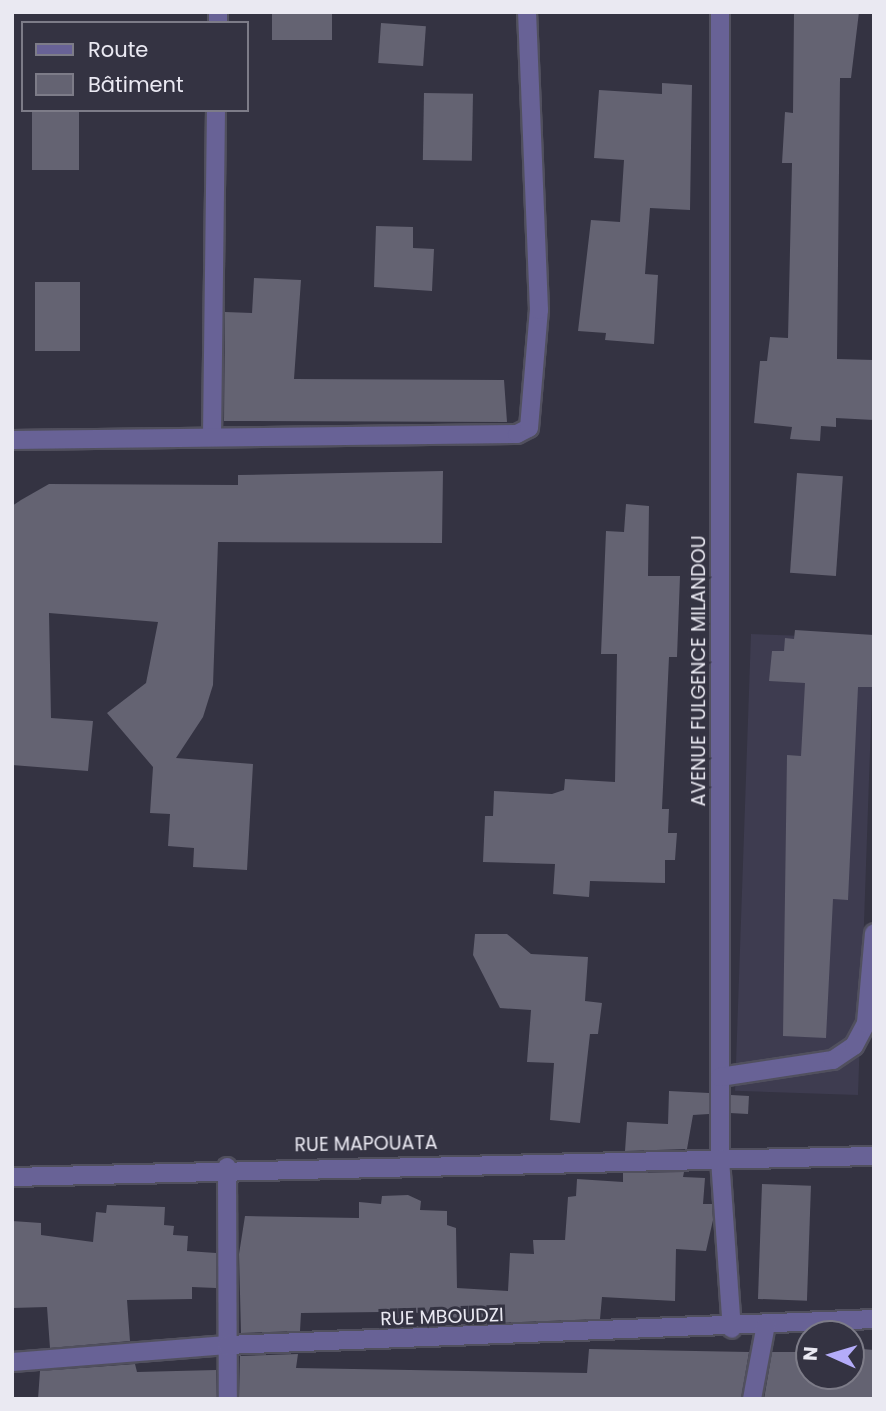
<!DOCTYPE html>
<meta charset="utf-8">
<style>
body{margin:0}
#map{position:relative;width:886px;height:1411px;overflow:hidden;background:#343342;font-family:Poppins,sans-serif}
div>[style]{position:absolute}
.built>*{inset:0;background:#3e3c50;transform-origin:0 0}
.building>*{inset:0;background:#646372;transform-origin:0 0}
.roads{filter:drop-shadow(2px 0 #51505e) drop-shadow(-2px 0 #51505e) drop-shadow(0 2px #51505e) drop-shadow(0 -2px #51505e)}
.minor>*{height:18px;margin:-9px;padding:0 9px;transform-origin:9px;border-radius:9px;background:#686296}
span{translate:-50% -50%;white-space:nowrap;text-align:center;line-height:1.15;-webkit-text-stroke:6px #343342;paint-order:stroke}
.street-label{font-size:19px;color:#eae9f2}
.frame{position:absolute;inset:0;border:14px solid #eae9f2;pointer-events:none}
.legend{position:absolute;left:21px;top:21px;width:228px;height:91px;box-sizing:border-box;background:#343342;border:2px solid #7d7c88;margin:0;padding:9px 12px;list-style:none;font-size:21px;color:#eae9f2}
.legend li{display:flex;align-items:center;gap:14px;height:35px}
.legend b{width:35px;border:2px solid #7d7c88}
.north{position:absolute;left:795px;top:1320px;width:70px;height:70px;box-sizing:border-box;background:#343342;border:2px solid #7d7c88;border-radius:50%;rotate:274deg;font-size:19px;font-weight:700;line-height:28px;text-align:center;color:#eae9f2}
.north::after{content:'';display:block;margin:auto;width:24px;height:32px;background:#b4acf9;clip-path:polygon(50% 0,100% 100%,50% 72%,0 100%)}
</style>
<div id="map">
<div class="built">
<i style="left:751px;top:634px;width:123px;height:457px;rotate:2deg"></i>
</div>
<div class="building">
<i style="left:272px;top:12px;width:60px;height:28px"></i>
<i style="clip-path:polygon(794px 12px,859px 12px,851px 78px,840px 78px,837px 359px,874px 360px,874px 420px,836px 418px,836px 427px,821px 426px,820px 441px,790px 439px,792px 427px,754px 423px,760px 361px,767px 361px,770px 337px,788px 338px,792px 163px,782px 163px,785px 112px,793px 113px)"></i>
<i style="left:381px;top:23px;width:45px;height:40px;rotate:4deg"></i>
<i style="clip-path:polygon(662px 83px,692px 85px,690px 210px,650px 208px,645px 274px,658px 275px,654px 344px,605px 340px,606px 333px,578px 331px,591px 220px,620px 222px,624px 160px,594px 158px,599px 90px,662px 94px)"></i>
<i style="left:424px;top:93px;width:49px;height:67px;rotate:1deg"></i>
<i style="left:32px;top:110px;width:47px;height:60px"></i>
<i style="clip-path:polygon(376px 226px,413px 227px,413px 248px,434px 249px,432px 291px,374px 287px)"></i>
<i style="clip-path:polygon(254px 278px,301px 280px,294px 379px,504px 380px,507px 422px,224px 421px,225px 312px,252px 313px)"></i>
<i style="left:35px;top:282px;width:45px;height:69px"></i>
<i style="clip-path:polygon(443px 471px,442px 543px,218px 542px,213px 685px,203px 717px,176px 758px,253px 764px,247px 870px,193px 867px,194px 848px,168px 846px,170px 814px,150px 813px,153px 767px,107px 713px,146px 683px,158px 622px,49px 613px,51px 718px,93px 721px,88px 771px,12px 765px,12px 506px,21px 500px,49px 484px,238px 485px,238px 475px)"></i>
<i style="left:797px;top:473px;width:46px;height:100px;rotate:4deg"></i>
<i style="clip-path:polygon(626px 504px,649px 506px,648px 576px,680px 576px,677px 657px,669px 657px,662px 809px,669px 809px,668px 833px,677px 833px,675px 860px,665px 860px,665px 883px,590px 881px,589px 897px,553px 894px,555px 864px,483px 862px,485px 816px,493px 816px,494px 791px,552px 794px,564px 790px,565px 779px,615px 782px,617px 654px,601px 654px,606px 531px,624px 532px)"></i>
<i style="clip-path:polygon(795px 630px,874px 635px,872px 687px,858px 687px,848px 900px,833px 899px,826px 1038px,783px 1036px,787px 755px,801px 756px,805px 683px,769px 681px,772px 651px,784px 651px,785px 638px,794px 639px)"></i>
<i style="clip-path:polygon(475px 934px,507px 934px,531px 954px,588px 957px,585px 1001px,602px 1003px,598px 1034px,590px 1034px,580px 1123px,550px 1120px,554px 1063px,527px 1062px,531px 1010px,500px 1008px,473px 955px)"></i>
<i style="clip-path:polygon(669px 1091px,709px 1093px,709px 1114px,693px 1115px,687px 1149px,625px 1151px,627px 1122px,668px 1124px)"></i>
<i style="left:731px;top:1095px;width:18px;height:18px;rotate:3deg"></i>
<i style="clip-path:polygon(684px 1172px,683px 1177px,705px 1178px,703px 1204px,712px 1204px,713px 1220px,706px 1251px,676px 1249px,675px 1301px,602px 1297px,600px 1319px,498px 1323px,411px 1312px,411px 1318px,388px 1319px,381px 1312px,301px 1313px,300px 1331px,241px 1333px,239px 1254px,245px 1216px,359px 1218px,359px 1202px,381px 1204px,382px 1196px,408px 1195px,421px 1201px,420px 1210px,447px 1211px,447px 1225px,456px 1228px,457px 1288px,508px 1291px,510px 1253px,534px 1254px,533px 1240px,565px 1240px,568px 1197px,576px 1196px,577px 1179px,623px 1182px,623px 1173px)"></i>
<i style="left:762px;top:1184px;width:49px;height:115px;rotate:2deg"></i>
<i style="clip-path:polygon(107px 1205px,165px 1207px,164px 1225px,174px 1226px,173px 1235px,188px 1236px,187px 1251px,216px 1253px,216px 1288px,192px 1287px,192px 1299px,127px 1300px,130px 1341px,50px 1348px,47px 1307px,12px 1308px,12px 1221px,41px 1223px,41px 1235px,93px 1242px,96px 1212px,106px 1213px)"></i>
<i style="clip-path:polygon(851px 1348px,874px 1350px,874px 1399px,764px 1399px,772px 1352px,809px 1352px,809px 1376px,851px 1376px)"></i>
<i style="clip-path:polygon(589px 1349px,749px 1352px,741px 1399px,239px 1399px,240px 1356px,298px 1354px,296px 1368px,587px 1373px)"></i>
<i style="clip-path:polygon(135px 1364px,137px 1372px,216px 1370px,217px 1399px,38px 1399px,40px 1371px)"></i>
</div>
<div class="roads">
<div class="minor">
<i style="left:720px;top:12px;width:1147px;rotate:90deg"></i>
<i style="left:720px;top:1159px;width:170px;rotate:86deg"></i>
<i style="left:218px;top:23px;width:11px;rotate:-90deg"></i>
<i style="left:212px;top:436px;width:326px;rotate:-89.3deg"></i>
<i style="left:12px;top:440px;width:505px;rotate:-0.68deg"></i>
<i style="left:517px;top:434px;width:13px;rotate:-27deg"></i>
<i style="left:529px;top:428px;width:118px;rotate:-85.2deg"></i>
<i style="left:539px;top:310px;width:298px;rotate:-92.3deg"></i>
<i style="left:720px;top:1077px;width:114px;rotate:-8.6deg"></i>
<i style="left:833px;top:1060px;width:25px;rotate:-34deg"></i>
<i style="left:854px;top:1046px;width:26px;rotate:-62deg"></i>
<i style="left:866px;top:1023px;width:90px;rotate:-84.9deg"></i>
<i style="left:227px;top:1167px;width:232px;rotate:89.8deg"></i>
<i style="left:12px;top:1177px;width:862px;rotate:-1.4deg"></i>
<i style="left:12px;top:1362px;width:216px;rotate:-4.5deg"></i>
<i style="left:227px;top:1345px;width:648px;rotate:-2.3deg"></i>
<i style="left:752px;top:1399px;width:76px;rotate:-79.4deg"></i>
</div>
</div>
<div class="street-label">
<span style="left:699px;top:671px;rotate:-90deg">AVENUE FULGENCE MILANDOU</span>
<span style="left:366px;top:1144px;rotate:-1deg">RUE MAPOUATA</span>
<span style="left:442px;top:1317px;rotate:-2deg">RUE MBOUDZI</span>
</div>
<div class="frame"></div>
<ul class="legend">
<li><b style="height:9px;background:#686296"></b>Route</li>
<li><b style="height:19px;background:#646372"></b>Bâtiment</li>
</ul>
<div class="north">N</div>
</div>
